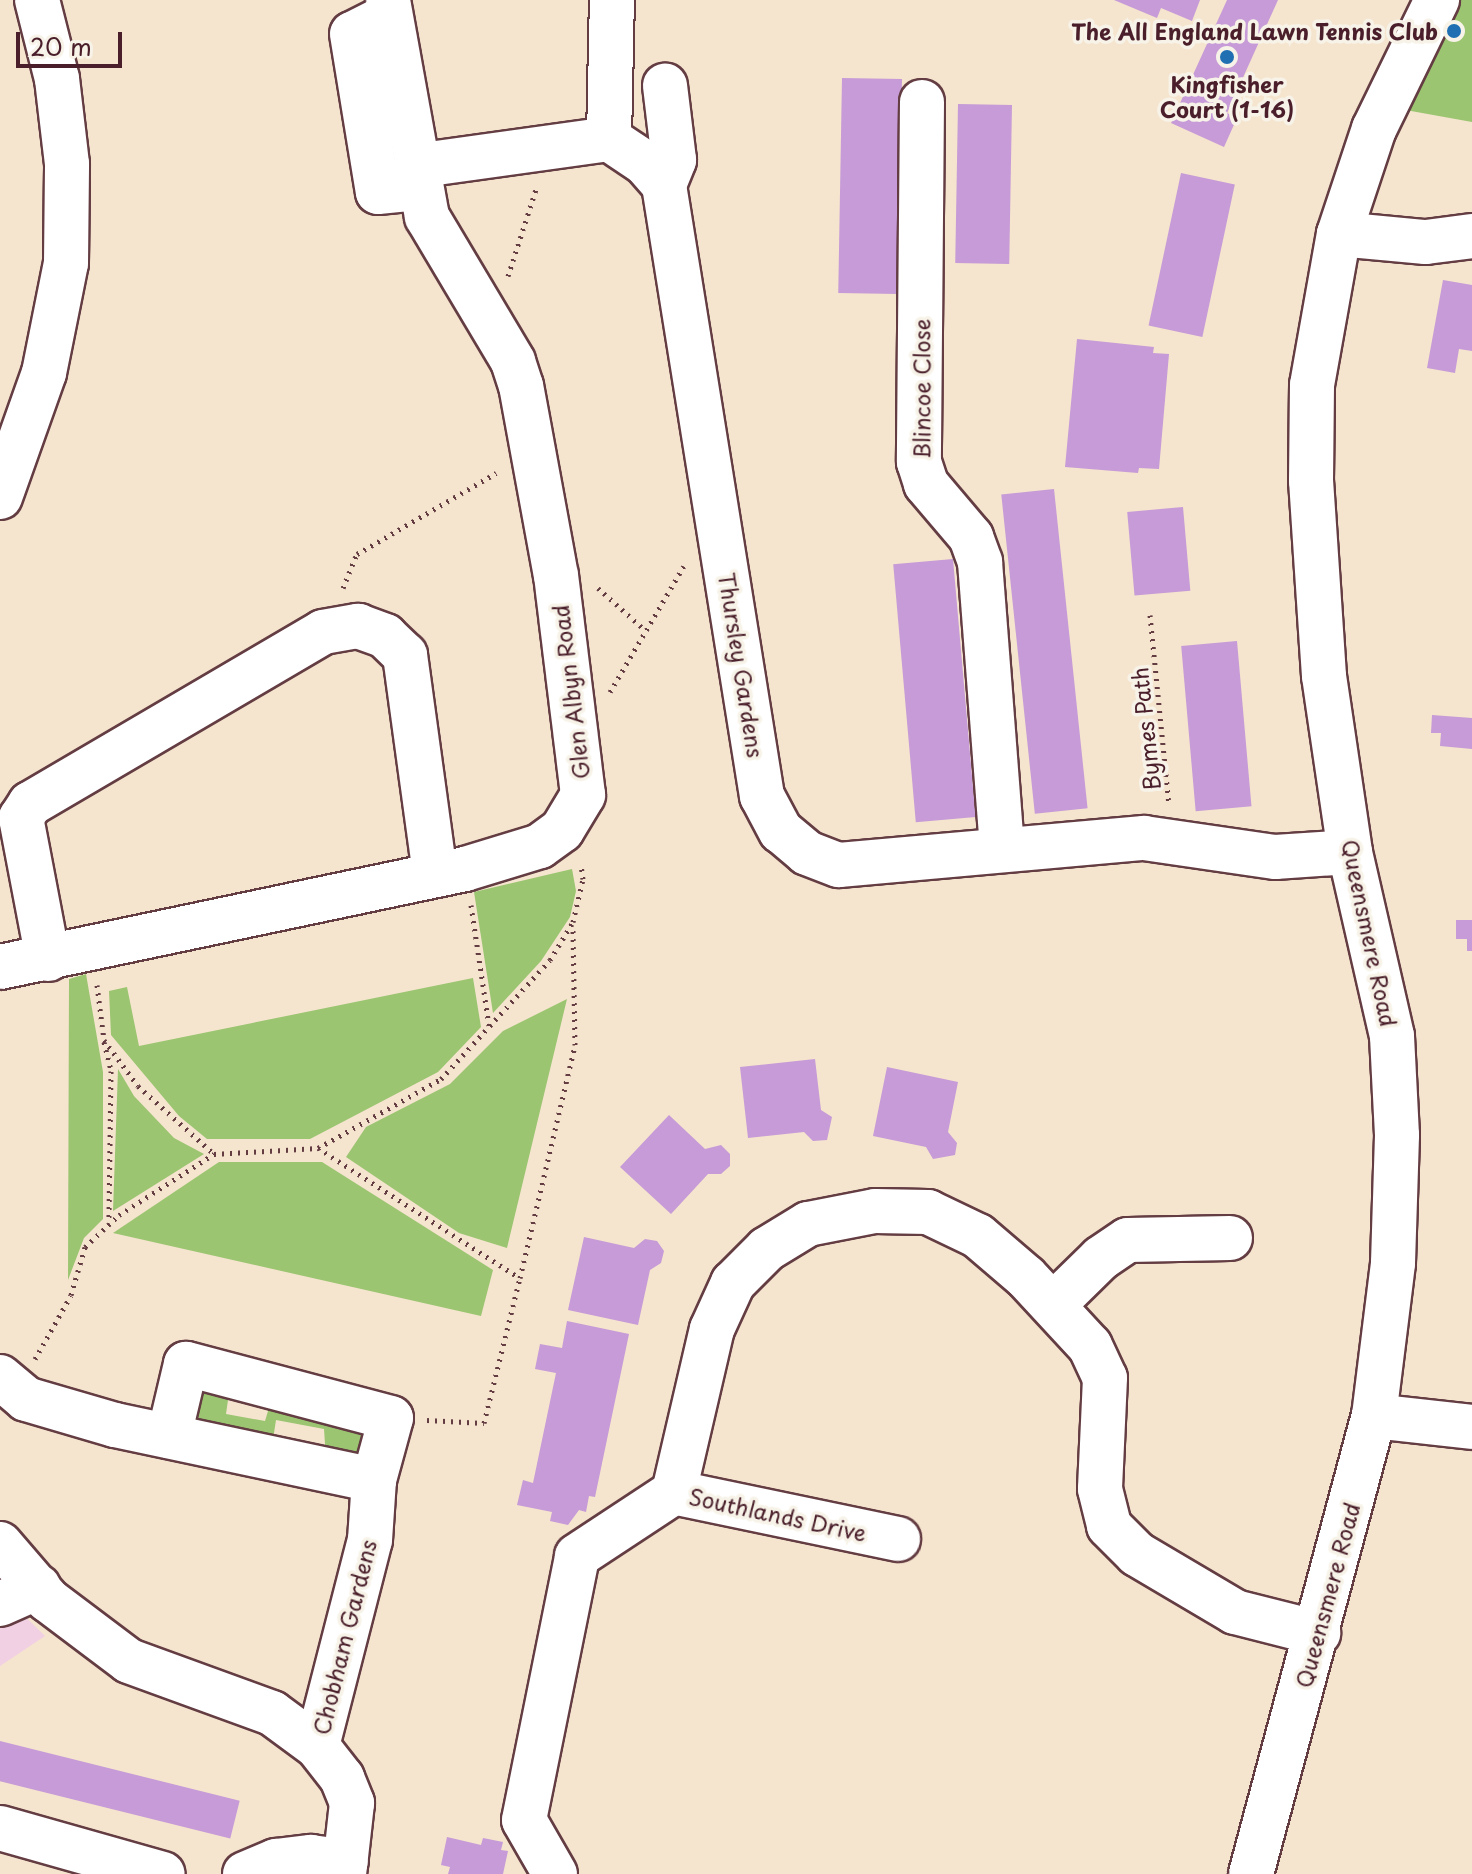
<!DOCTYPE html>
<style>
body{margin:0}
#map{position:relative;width:1472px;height:1874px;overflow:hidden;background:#f5e4ce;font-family:"Playpen Sans",sans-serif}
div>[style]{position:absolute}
.built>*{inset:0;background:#f1d0e3}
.green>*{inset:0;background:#9bc571}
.building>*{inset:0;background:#c69bd7;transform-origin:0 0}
.path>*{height:5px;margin-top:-2.5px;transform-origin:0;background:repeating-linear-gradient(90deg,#643d43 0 2px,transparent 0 8px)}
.roads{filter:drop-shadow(2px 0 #643d43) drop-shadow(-2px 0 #643d43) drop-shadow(0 2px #643d43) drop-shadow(0 -2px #643d43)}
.minor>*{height:44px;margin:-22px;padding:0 22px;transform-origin:22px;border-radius:22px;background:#fff}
.dots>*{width:22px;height:22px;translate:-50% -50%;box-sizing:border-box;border:4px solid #f7f3e8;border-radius:50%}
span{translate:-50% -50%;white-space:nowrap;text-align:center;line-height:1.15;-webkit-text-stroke:7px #f7f3e8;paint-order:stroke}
.poi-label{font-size:22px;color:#4a1f2b;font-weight:700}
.right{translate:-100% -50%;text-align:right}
.street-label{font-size:22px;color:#4a1f2b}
.scale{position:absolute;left:16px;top:32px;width:106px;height:36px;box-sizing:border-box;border:4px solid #4a1f2b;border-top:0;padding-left:10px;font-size:24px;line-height:28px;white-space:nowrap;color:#4a1f2b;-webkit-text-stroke:6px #f7f3e8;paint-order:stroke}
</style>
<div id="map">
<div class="built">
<i style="clip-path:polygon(0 1592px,45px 1636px,0 1666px)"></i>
</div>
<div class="green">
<i style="clip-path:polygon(1452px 0,1472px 0,1472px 122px,1400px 109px)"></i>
<i style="clip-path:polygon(572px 869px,576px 891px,570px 917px,541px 961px,493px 1013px,474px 892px)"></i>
<i style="clip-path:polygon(86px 974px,103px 1072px,103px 1219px,84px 1238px,68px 1280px,69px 979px)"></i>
<i style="clip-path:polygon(473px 978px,481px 1027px,438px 1072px,310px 1139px,207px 1139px,179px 1116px,111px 1035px,109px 991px,127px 987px,139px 1046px)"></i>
<i style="clip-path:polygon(567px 999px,507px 1248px,459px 1233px,346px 1157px,366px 1127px,450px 1084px,503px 1031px)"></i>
<i style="clip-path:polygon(118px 1069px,134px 1096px,174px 1138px,204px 1154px,113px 1211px)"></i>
<i style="clip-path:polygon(219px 1162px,322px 1162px,493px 1270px,481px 1316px,113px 1233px)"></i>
<i style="clip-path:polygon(196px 1384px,229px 1393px,226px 1414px,265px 1421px,271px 1401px,369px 1429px,366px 1457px,326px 1459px,324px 1429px,276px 1420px,272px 1446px,195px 1421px)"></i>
</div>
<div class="building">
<i style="clip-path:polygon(1114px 0,1200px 0,1192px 21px,1161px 8px,1157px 18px)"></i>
<i style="clip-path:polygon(1227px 0,1278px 0,1227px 113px,1237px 118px,1224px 147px,1171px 123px)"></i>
<i style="left:842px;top:78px;width:60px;height:215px;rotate:1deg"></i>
<i style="left:958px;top:104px;width:54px;height:159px;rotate:1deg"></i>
<i style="left:1181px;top:173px;width:55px;height:156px;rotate:12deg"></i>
<i style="clip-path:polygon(1443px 280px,1472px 285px,1472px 351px,1459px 349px,1455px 373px,1427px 368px)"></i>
<i style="clip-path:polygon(1077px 339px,1154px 347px,1153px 353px,1169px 354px,1159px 469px,1139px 468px,1138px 473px,1065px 467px)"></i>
<i style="left:1054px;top:489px;width:321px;height:53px;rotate:84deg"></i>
<i style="left:1183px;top:507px;width:84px;height:56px;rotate:85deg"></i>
<i style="left:953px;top:559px;width:259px;height:60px;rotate:85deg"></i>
<i style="left:1237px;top:641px;width:166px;height:56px;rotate:85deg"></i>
<i style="clip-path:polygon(1432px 715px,1472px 718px,1472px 749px,1440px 746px,1441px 733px,1431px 733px)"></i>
<i style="clip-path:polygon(1456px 920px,1472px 920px,1472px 951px,1467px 951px,1467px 939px,1456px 939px)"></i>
<i style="clip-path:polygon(815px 1059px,821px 1110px,832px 1117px,827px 1140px,813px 1141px,804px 1132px,748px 1138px,740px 1067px)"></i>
<i style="clip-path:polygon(887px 1067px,958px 1082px,948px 1132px,957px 1143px,955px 1155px,933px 1159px,926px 1147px,873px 1136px)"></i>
<i style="clip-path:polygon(669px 1115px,705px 1149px,721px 1145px,730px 1154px,730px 1166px,721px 1174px,708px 1174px,671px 1214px,620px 1167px)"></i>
<i style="clip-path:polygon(584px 1237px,634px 1248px,645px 1239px,657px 1241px,664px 1251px,661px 1263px,650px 1270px,638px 1325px,568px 1310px)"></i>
<i style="clip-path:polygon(567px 1321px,629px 1334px,595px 1497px,589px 1496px,586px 1512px,579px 1510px,568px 1525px,550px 1521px,552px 1512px,517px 1505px,523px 1480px,533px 1483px,556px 1373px,535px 1369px,540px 1344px,562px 1348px)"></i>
<i style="left:0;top:1741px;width:247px;height:39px;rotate:14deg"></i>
<i style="clip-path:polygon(447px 1837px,481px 1845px,483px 1838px,503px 1842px,501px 1850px,508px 1851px,503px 1874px,448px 1874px,450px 1867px,441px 1865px)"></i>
</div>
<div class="path">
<i style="left:508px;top:276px;width:95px;rotate:-72.1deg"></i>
<i style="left:343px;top:588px;width:37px;rotate:-68deg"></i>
<i style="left:357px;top:554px;width:161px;rotate:-30.2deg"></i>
<i style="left:598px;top:588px;width:63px;rotate:41.8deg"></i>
<i style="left:1150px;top:615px;width:190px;rotate:84.3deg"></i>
<i style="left:610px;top:692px;width:146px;rotate:-59.6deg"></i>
<i style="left:471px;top:905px;width:122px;rotate:81.5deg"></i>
<i style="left:97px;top:985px;width:55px;rotate:82.7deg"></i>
<i style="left:104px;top:1040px;width:57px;rotate:53.5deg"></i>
<i style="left:138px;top:1086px;width:102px;rotate:41.8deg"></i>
<i style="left:104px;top:1042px;width:30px;rotate:76deg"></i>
<i style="left:111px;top:1071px;width:152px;rotate:90.8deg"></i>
<i style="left:318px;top:1148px;width:240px;rotate:32.8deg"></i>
<i style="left:520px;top:1278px;width:239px;rotate:-76.7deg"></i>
<i style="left:575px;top:1045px;width:120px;rotate:-91deg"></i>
<i style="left:35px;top:1359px;width:73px;rotate:-60.6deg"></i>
<i style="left:71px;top:1295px;width:50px;rotate:-73.7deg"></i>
<i style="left:85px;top:1247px;width:47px;rotate:-43.3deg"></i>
<i style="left:119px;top:1215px;width:113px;rotate:-32.7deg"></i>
<i style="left:214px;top:1154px;width:104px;rotate:-3.3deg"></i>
<i style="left:318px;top:1148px;width:141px;rotate:-29.3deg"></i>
<i style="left:441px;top:1079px;width:161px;rotate:-47.5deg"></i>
<i style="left:550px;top:960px;width:44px;rotate:-58.8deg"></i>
<i style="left:573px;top:922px;width:44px;rotate:-76.9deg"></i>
<i style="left:583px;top:879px;width:14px;rotate:-98deg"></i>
<i style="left:427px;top:1420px;width:57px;rotate:3deg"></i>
<i style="left:484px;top:1423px;width:149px;rotate:-76.1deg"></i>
</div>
<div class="roads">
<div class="minor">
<i style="left:390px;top:15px;width:42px;rotate:153.4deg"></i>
<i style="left:352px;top:34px;width:160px;rotate:80.7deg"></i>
<i style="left:378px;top:192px;width:40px;rotate:-5.7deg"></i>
<i style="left:922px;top:102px;width:360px;rotate:90.5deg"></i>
<i style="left:919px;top:462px;width:23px;rotate:72deg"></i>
<i style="left:926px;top:484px;width:70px;rotate:49.7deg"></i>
<i style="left:971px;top:537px;width:27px;rotate:70deg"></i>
<i style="left:980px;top:562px;width:287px;rotate:85.6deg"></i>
<i style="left:609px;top:139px;width:139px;rotate:-88.8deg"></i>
<i style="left:415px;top:166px;width:196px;rotate:-7.9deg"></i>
<i style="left:609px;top:139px;width:43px;rotate:33.7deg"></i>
<i style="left:645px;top:163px;width:29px;rotate:49deg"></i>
<i style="left:664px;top:185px;width:619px;rotate:80.89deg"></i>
<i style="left:762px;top:796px;width:40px;rotate:62deg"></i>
<i style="left:781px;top:831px;width:34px;rotate:40deg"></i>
<i style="left:807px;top:853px;width:34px;rotate:21deg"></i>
<i style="left:839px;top:865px;width:306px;rotate:-5.1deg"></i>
<i style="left:1144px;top:838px;width:132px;rotate:8.3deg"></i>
<i style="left:1275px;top:857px;width:75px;rotate:-3.8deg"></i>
<i style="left:664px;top:185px;width:27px;rotate:-68deg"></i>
<i style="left:674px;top:160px;width:75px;rotate:-96.9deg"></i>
<i style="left:1339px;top:234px;width:87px;rotate:5.3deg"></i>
<i style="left:1426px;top:242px;width:46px;rotate:-7.4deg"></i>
<i style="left:0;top:497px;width:132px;rotate:-70.5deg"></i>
<i style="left:44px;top:373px;width:112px;rotate:-78.7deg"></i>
<i style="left:66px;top:263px;width:99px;rotate:-89.4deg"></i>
<i style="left:67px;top:164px;width:86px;rotate:-96.7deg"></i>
<i style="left:57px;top:79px;width:81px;rotate:-104.2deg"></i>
<i style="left:48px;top:959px;width:144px;rotate:-100.8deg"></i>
<i style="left:21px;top:818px;width:17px;rotate:-57deg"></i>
<i style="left:30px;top:804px;width:340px;rotate:-30.4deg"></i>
<i style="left:323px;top:632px;width:36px;rotate:-10deg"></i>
<i style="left:358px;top:626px;width:29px;rotate:20deg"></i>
<i style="left:385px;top:636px;width:28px;rotate:44deg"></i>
<i style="left:405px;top:655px;width:222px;rotate:82.2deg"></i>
<i style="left:0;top:967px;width:475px;rotate:-11.9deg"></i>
<i style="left:465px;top:869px;width:78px;rotate:-17deg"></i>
<i style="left:540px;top:846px;width:27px;rotate:-36deg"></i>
<i style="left:562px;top:830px;width:41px;rotate:-59deg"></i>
<i style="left:583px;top:795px;width:221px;rotate:-97deg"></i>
<i style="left:556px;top:576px;width:193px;rotate:-100.4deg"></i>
<i style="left:521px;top:386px;width:26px;rotate:-108deg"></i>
<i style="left:513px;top:361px;width:168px;rotate:-120.8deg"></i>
<i style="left:427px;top:217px;width:220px;rotate:-100.2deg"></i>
<i style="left:1053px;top:1305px;width:67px;rotate:-44.4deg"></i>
<i style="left:1101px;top:1258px;width:32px;rotate:-34deg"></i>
<i style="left:1128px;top:1240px;width:102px;rotate:-1.1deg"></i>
<i style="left:0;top:1377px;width:34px;rotate:40deg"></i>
<i style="left:26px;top:1399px;width:93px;rotate:16.3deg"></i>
<i style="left:115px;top:1425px;width:265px;rotate:12deg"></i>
<i style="left:374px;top:1480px;width:64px;rotate:-74.7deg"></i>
<i style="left:391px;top:1418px;width:212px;rotate:-165.2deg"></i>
<i style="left:186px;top:1364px;width:74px;rotate:103.3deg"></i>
<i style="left:1374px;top:1416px;width:99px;rotate:6.4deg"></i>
<i style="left:898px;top:1539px;width:229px;rotate:-168.2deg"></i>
<i style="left:674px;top:1492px;width:167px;rotate:-76.9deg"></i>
<i style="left:712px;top:1329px;width:51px;rotate:-65.5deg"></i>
<i style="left:733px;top:1283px;width:48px;rotate:-45deg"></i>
<i style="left:767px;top:1249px;width:48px;rotate:-31.4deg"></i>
<i style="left:808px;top:1224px;width:68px;rotate:-11deg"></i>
<i style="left:875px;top:1211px;width:53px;rotate:1.1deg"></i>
<i style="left:928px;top:1212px;width:55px;rotate:25.6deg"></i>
<i style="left:978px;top:1236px;width:63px;rotate:40.5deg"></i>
<i style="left:1026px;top:1277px;width:94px;rotate:47.2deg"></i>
<i style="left:1090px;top:1346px;width:35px;rotate:65deg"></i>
<i style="left:1105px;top:1378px;width:111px;rotate:92.6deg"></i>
<i style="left:1100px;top:1489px;width:38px;rotate:76deg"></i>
<i style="left:1109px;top:1526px;width:40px;rotate:45deg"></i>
<i style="left:1137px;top:1554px;width:114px;rotate:30.6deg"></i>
<i style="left:1235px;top:1612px;width:86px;rotate:14.2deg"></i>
<i style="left:0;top:1544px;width:74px;rotate:49.4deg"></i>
<i style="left:48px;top:1600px;width:101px;rotate:37deg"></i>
<i style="left:129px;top:1661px;width:152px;rotate:20deg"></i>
<i style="left:272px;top:1713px;width:56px;rotate:36.3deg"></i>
<i style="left:317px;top:1746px;width:41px;rotate:52deg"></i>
<i style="left:342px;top:1778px;width:27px;rotate:68deg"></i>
<i style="left:352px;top:1803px;width:71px;rotate:96.4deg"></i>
<i style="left:0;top:1604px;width:42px;rotate:-24.1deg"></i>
<i style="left:317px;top:1746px;width:213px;rotate:-75.6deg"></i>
<i style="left:370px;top:1540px;width:60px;rotate:-86.2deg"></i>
<i style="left:0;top:1828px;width:169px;rotate:15.8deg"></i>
<i style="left:245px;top:1874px;width:34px;rotate:-23deg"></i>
<i style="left:276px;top:1861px;width:35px;rotate:-7deg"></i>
<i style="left:311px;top:1857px;width:35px;rotate:8deg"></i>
<i style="left:555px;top:1874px;width:62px;rotate:-119.9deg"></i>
<i style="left:524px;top:1820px;width:269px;rotate:-78.6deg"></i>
<i style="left:577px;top:1556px;width:116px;rotate:-33.4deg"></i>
<i style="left:1251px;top:1874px;width:474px;rotate:-75deg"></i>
<i style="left:1374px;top:1416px;width:154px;rotate:-82.9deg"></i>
<i style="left:1393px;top:1263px;width:128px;rotate:-88.2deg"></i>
<i style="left:1397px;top:1135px;width:99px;rotate:-92.9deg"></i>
<i style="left:1392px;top:1036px;width:189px;rotate:-102.9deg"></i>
<i style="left:1350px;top:852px;width:178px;rotate:-98.4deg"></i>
<i style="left:1324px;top:676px;width:195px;rotate:-93.8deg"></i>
<i style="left:1311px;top:481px;width:96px;rotate:-89.4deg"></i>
<i style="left:1312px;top:385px;width:153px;rotate:-79.9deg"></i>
<i style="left:1339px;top:234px;width:111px;rotate:-71.6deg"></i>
<i style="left:1374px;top:129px;width:144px;rotate:-64deg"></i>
</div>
</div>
<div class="dots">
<i style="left:1454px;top:31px;background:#1f6fb2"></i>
<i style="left:1227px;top:57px;background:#1f6fb2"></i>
</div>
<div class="poi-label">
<span class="right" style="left:1438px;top:31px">The All England Lawn Tennis Club</span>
<span style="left:1227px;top:96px">Kingfisher<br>Court (1-16)</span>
</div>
<div class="street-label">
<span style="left:921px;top:389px;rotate:-90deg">Blincoe Close</span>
<span style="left:742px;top:665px;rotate:81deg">Thursley Gardens</span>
<span style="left:570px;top:692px;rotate:-97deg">Glen Albyn Road</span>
<span style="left:1145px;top:729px;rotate:-96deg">Bymes Path</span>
<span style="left:1370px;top:933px;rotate:78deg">Queensmere Road</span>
<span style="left:778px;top:1514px;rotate:12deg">Southlands Drive</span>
<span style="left:1327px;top:1595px;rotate:-75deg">Queensmere Road</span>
<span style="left:344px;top:1637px;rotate:-76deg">Chobham Gardens</span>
</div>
<div class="scale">20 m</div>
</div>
